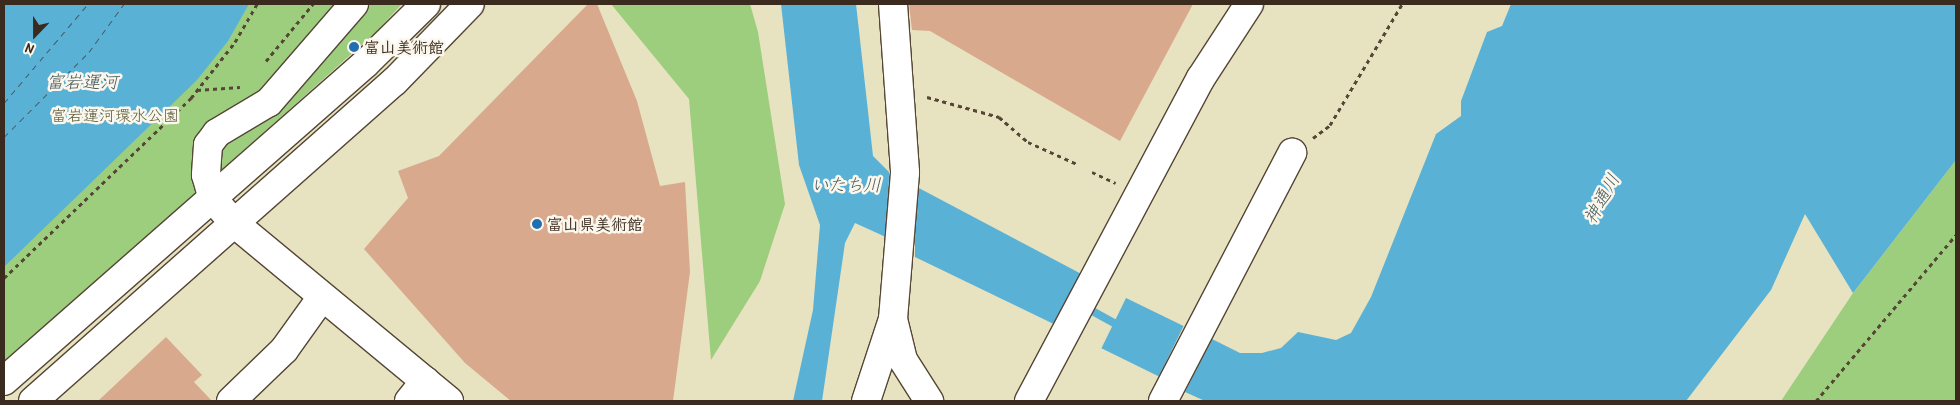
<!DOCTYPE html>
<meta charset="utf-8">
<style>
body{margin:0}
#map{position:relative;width:1960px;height:405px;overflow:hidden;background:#e7e2bf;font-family:"Patrick Hand","Klee One",sans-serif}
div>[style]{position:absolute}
.green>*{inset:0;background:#9cce7e}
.water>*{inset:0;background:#59b1d6;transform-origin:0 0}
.stream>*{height:8px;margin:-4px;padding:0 4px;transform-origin:4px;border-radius:4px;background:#59b1d6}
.ferry>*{height:1px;margin-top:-0.5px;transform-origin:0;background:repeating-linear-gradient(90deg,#46595e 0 6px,transparent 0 11px)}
.building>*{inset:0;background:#d9a98e}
.path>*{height:3px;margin-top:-1.5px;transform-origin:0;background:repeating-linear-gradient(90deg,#554636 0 4px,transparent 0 8px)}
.roads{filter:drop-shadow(1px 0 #554636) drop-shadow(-1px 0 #554636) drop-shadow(0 1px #554636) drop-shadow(0 -1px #554636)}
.minor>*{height:28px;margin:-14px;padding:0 14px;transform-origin:14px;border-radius:14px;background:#fff}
.dots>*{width:14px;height:14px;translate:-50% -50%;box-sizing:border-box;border:2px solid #fbf7ec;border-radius:50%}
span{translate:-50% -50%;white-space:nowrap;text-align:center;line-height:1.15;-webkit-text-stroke:5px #fbf7ec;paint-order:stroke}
.poi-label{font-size:16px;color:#3b2a1e;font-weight:700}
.left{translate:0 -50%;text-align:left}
.park-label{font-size:16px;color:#585b3b}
.water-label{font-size:18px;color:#46595e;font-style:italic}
.frame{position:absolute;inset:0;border:5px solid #3b2a1e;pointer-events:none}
.north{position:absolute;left:10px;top:10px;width:50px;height:50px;-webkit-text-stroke:4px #fbf7ec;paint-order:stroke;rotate:202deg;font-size:14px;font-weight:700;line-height:20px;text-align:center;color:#3b2a1e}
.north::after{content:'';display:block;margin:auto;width:18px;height:22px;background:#3b2a1e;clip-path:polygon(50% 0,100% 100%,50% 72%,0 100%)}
</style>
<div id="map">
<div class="green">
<i style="clip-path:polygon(4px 4px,402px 4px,376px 32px,4px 364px)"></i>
<i style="clip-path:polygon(611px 4px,750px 4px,758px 32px,785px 204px,760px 281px,711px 360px,689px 99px)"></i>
<i style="clip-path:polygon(1956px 160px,1956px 401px,1781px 401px,1853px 293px)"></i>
</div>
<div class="water">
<i style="clip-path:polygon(4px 4px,249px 4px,228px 41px,197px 80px,4px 267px)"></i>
<i style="clip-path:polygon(781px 4px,856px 4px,873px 156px,889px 172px,888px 238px,855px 223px,845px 243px,822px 401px,793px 401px,813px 310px,820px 225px,799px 165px)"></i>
<i style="clip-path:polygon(1511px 4px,1956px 4px,1956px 160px,1853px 293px,1805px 214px,1771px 290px,1686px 401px,1205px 401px,1185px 392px,1212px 339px,1240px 353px,1262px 353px,1281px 348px,1298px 332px,1336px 340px,1351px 333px,1371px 297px,1436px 134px,1461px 116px,1461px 101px,1487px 32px,1502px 26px)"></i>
<i style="clip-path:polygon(915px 186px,1089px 278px,1064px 329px,915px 257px)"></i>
<i style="left:1126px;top:298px;width:64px;height:56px;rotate:26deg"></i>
</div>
<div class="stream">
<i style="left:1085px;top:307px;width:43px;rotate:28.9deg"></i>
</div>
<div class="ferry">
<i style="left:4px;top:103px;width:130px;rotate:-49.7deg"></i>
<i style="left:4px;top:137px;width:120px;rotate:-45deg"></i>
<i style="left:89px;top:52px;width:59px;rotate:-53.9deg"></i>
</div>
<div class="building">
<i style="clip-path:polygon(588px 4px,597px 4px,637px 101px,660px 186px,685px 182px,690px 272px,673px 401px,511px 401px,465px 363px,364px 249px,408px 198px,398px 171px,439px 156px)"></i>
<i style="clip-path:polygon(909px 4px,1193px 4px,1120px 141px,930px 31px,912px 30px)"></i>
<i style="clip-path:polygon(166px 337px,202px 375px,194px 382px,212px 401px,98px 401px)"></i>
</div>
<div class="path">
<i style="left:266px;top:61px;width:74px;rotate:-50.5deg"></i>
<i style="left:197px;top:90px;width:43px;rotate:-4deg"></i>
<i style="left:927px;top:97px;width:75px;rotate:15.5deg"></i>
<i style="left:999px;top:117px;width:38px;rotate:41deg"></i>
<i style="left:1028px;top:142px;width:54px;rotate:24.2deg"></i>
<i style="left:1313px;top:138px;width:21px;rotate:-37deg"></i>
<i style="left:1330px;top:125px;width:141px;rotate:-59.2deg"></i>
<i style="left:1092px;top:172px;width:26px;rotate:25deg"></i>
<i style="left:4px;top:278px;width:260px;rotate:-43.9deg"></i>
<i style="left:191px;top:98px;width:71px;rotate:-51.8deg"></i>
<i style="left:235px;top:42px;width:44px;rotate:-59.9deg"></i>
<i style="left:1816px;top:401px;width:217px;rotate:-49.9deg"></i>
</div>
<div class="roads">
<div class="minor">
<i style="left:354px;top:4px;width:130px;rotate:130.9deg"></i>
<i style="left:269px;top:102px;width:61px;rotate:149.2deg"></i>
<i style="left:217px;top:133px;width:15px;rotate:127deg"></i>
<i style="left:208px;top:145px;width:30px;rotate:94deg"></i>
<i style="left:206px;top:175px;width:25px;rotate:74deg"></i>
<i style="left:213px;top:199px;width:32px;rotate:49deg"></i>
<i style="left:234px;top:223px;width:279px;rotate:39.6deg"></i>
<i style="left:893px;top:4px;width:169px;rotate:85.9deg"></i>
<i style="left:905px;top:173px;width:146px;rotate:94.7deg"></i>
<i style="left:893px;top:319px;width:42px;rotate:76.3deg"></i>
<i style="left:903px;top:360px;width:49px;rotate:57.6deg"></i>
<i style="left:4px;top:381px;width:482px;rotate:-41.3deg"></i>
<i style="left:366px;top:63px;width:84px;rotate:-44.5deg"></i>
<i style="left:33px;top:401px;width:483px;rotate:-41.5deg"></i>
<i style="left:395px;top:81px;width:107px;rotate:-45.8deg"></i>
<i style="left:231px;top:401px;width:74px;rotate:-43.9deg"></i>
<i style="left:284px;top:350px;width:65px;rotate:-54.4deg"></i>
<i style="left:409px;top:401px;width:26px;rotate:-51deg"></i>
<i style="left:866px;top:401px;width:86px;rotate:-71.8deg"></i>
<i style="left:1029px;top:401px;width:366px;rotate:-62deg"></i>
<i style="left:1201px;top:78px;width:88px;rotate:-57deg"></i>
<i style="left:1163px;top:401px;width:280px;rotate:-62.5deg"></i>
</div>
</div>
<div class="dots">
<i style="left:354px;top:47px;background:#1f6fb2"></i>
<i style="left:537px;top:224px;background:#1f6fb2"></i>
</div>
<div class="poi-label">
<span class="left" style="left:364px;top:47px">富山美術館</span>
<span class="left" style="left:547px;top:224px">富山県美術館</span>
</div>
<div class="park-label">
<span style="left:115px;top:115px">富岩運河環水公園</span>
</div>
<div class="water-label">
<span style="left:82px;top:82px">富岩運河</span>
<span style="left:846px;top:185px">いたち川</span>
<span style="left:1602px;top:199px;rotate:-61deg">神通川</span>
</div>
<div class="frame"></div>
<div class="north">N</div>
</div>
